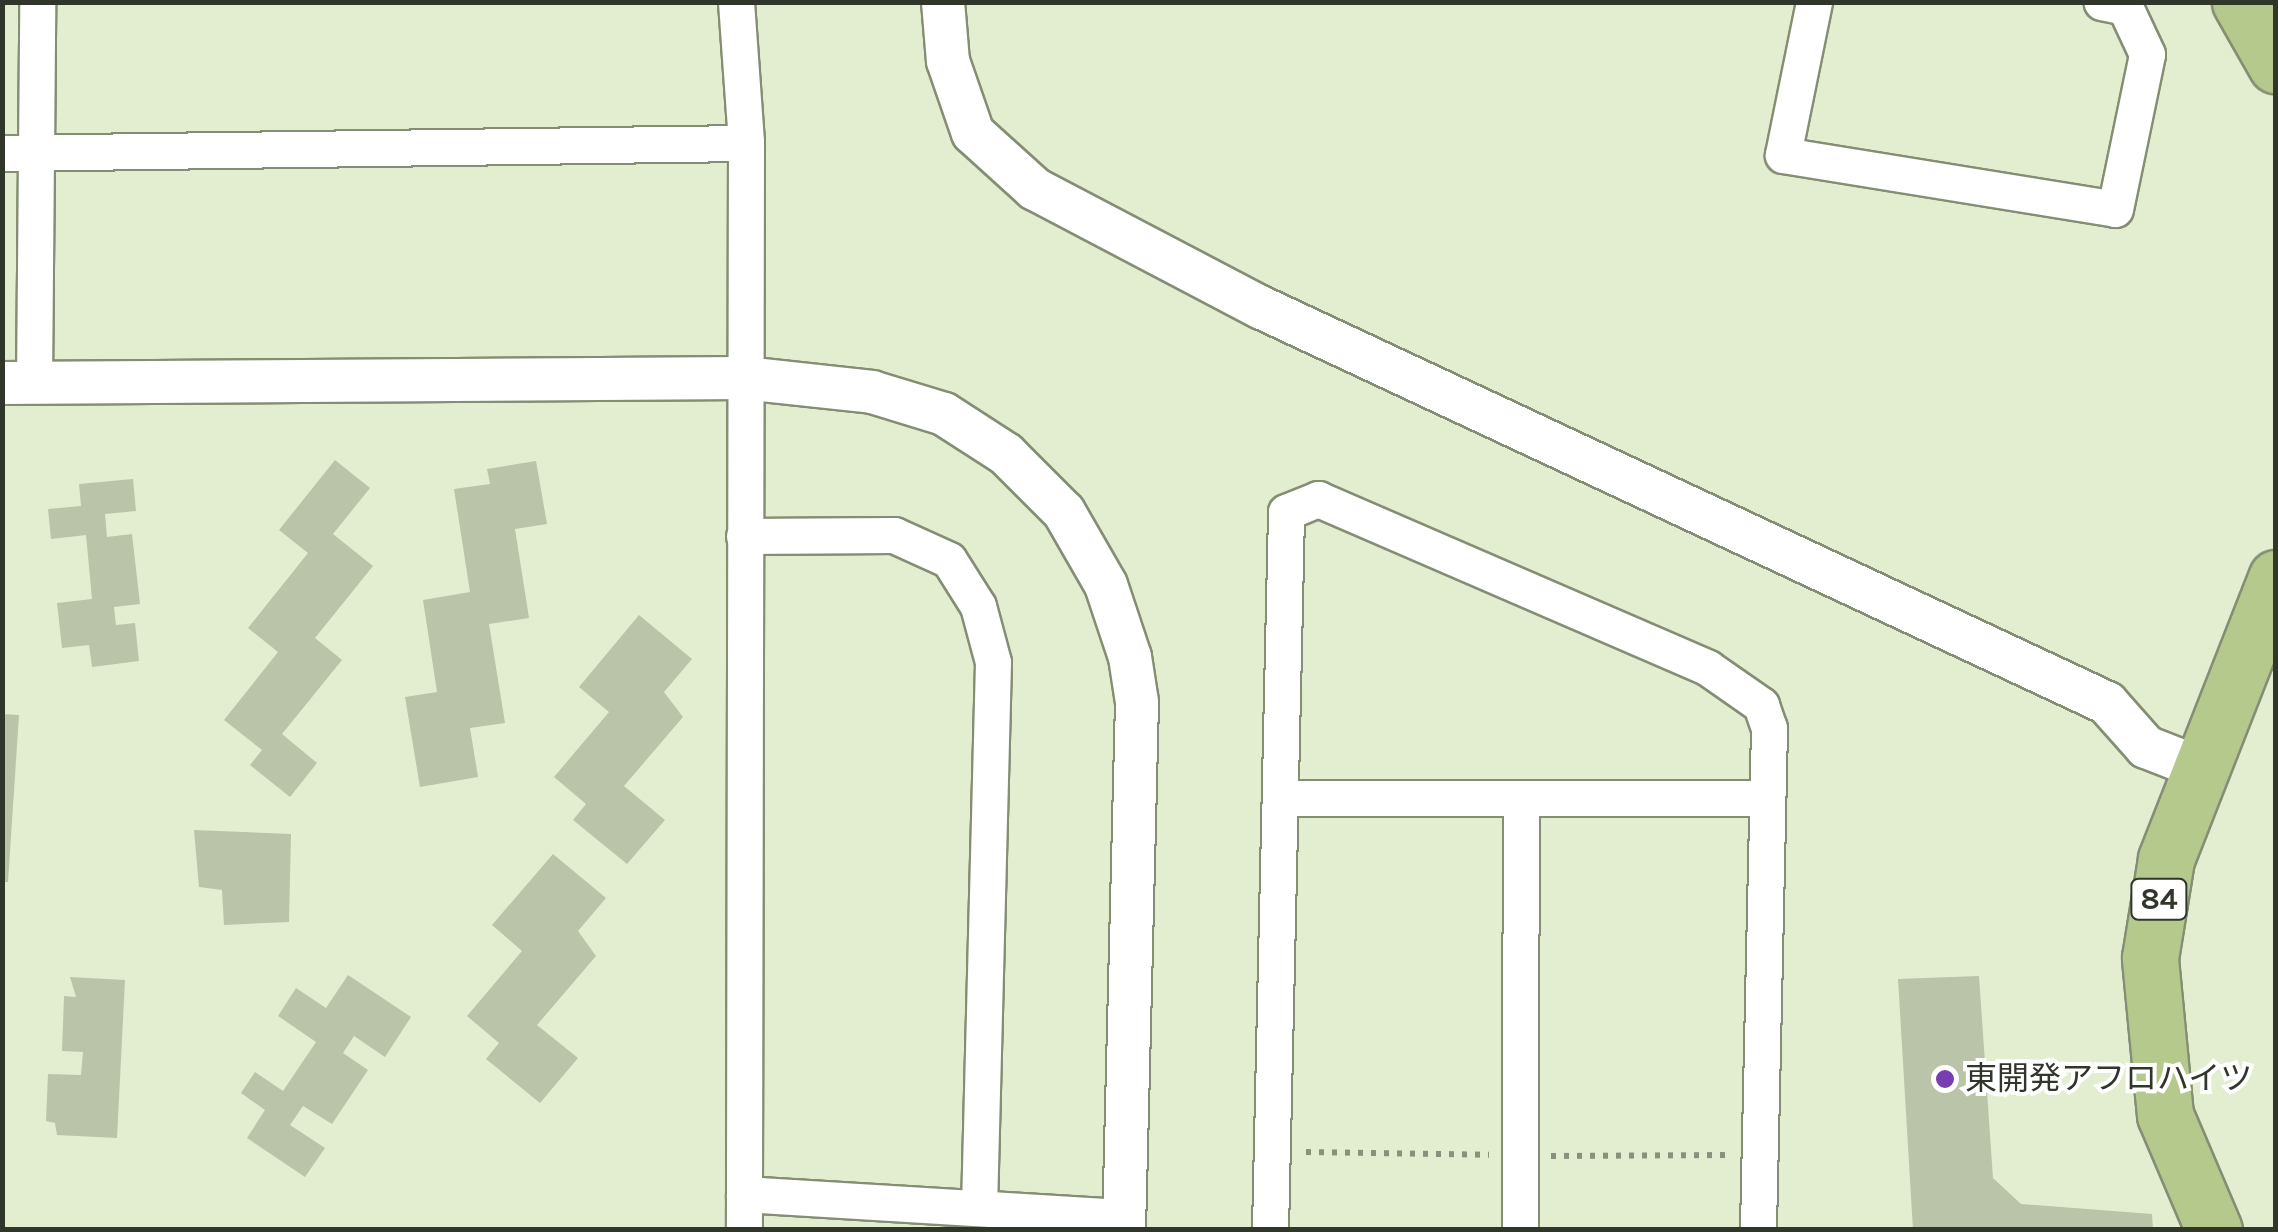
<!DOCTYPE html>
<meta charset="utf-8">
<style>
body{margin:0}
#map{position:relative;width:2278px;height:1232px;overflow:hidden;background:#e3eed1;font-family:Karla,"Noto Sans JP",sans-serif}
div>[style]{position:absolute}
.building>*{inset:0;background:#b9c4a8}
.path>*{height:6px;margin-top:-3px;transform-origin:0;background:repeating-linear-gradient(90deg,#89917c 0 5px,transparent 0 13px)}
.roads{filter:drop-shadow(2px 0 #848e74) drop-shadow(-2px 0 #848e74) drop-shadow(0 2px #848e74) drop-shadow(0 -2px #848e74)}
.minor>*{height:35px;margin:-17.5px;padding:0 17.5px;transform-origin:17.5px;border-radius:17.5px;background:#fff}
.tertiary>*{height:42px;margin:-21px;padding:0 21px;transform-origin:21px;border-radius:21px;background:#fff}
.primary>*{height:55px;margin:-27.5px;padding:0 27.5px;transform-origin:27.5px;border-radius:27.5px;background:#b6c98c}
.dots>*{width:28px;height:28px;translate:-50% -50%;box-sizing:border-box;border:5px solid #fff;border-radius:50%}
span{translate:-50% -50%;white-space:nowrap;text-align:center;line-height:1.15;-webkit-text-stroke:8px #fff;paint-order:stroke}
.shield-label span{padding:2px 8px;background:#fff;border:2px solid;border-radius:8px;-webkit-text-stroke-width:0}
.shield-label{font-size:30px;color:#31362a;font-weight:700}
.poi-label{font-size:32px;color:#31362a}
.left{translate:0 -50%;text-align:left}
.frame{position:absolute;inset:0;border:5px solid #31362a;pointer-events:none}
</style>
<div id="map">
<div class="building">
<i style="clip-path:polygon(335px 460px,370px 488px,333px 534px,373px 566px,315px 638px,342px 660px,282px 734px,317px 763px,290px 797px,250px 765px,262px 750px,224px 720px,278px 652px,248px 628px,308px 553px,279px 530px)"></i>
<i style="clip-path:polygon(536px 461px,547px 524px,515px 529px,529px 618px,489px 624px,505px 723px,470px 728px,478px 777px,420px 787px,405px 697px,437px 692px,423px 600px,470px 592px,454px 489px,490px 484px,487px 469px)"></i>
<i style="clip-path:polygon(133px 479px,136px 511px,105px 514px,107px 537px,132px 534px,140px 604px,114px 607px,116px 625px,135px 623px,139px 661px,92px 667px,89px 645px,62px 648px,57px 603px,92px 599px,86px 535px,51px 539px,48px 509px,81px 506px,79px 484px)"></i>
<i style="clip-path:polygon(639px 615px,692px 659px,664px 692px,683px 717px,624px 786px,665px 820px,627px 864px,573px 820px,586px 804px,554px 777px,609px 712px,579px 687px)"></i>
<i style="clip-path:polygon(2px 714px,19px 715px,8px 882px,2px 882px)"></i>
<i style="clip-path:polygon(194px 830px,291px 834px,289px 922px,224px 925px,222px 890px,199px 887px)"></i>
<i style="clip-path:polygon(553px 854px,606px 898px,578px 931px,596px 956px,537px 1025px,578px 1058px,540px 1103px,486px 1059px,499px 1043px,467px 1016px,522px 951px,492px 925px)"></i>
<i style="clip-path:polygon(348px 975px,411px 1017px,385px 1057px,354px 1036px,343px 1053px,368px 1070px,332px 1124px,303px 1106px,290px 1125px,325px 1148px,305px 1177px,247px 1138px,265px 1110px,241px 1093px,255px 1072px,283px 1091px,316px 1042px,278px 1016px,296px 988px,326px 1008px)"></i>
<i style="clip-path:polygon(1979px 976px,1993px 1178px,2021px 1204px,2152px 1214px,2153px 1230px,1913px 1230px,1898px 979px)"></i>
<i style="clip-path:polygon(70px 977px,125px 980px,117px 1138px,57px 1135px,55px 1123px,46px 1121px,48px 1074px,81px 1075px,83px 1052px,62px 1051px,64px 996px,76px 997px)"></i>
</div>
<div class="path">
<i style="left:1306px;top:1152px;width:183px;rotate:0.9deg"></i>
<i style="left:1551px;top:1156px;width:178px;rotate:-0.3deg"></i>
</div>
<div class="roads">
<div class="minor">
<i style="left:736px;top:2px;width:141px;rotate:85.9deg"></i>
<i style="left:746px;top:143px;width:1087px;rotate:90.11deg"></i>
<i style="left:1814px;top:2px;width:156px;rotate:101.5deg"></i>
<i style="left:1783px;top:155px;width:336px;rotate:9.2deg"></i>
<i style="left:2115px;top:209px;width:158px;rotate:-78.3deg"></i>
<i style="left:2147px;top:54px;width:52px;rotate:-115.1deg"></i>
<i style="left:2125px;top:7px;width:24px;rotate:-168deg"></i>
<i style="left:2px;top:153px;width:744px;rotate:-0.77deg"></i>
<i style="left:34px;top:383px;width:381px;rotate:-89.5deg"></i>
<i style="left:744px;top:536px;width:150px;rotate:-0.4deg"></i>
<i style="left:894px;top:535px;width:60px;rotate:24.4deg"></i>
<i style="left:949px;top:560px;width:54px;rotate:57.8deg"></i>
<i style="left:978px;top:606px;width:58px;rotate:75deg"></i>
<i style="left:993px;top:662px;width:546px;rotate:91.47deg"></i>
<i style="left:1280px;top:798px;width:487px"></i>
<i style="left:744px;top:1194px;width:381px;rotate:3.5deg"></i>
<i style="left:1270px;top:1230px;width:718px;rotate:-88.72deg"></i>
<i style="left:1286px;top:512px;width:35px;rotate:-22deg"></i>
<i style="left:1318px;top:499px;width:425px;rotate:23.4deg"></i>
<i style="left:1708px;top:668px;width:65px;rotate:34.9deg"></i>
<i style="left:1761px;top:705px;width:24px;rotate:71deg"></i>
<i style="left:1769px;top:728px;width:502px;rotate:91.26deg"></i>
<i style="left:1520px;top:1230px;width:432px;rotate:-89.9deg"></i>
</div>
<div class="tertiary">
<i style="left:943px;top:2px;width:59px;rotate:85.2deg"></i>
<i style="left:948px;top:61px;width:76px;rotate:70.9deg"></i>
<i style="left:973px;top:133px;width:84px;rotate:42.1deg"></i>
<i style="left:1035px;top:189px;width:254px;rotate:27.7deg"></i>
<i style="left:1260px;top:307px;width:935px;rotate:25.06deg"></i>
<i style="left:2107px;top:703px;width:59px;rotate:48.4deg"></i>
<i style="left:2146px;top:747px;width:55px;rotate:21.4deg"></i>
<i style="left:2px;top:383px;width:742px;rotate:-0.39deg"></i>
<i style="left:744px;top:378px;width:129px;rotate:6.2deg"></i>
<i style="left:872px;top:392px;width:75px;rotate:17deg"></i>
<i style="left:944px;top:414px;width:74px;rotate:32.8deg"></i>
<i style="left:1006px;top:454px;width:82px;rotate:45deg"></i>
<i style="left:1064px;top:512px;width:84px;rotate:60.1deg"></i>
<i style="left:1106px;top:585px;width:76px;rotate:71.6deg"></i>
<i style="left:1130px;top:657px;width:46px;rotate:81.2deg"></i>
<i style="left:1137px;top:702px;width:528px;rotate:91.41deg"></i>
</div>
<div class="primary">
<i style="left:2240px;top:2px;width:73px;rotate:60.3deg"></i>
<i style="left:2214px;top:1230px;width:125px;rotate:-113.1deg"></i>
<i style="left:2165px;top:1115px;width:158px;rotate:-95.5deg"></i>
<i style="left:2150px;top:958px;width:100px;rotate:-80.8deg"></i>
<i style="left:2166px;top:859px;width:302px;rotate:-68.6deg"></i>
</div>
</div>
<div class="dots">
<i style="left:1945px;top:1079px;background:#793db2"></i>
</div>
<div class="shield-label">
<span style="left:2159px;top:899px">84</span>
</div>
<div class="poi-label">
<span class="left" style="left:1965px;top:1079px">東開発アフロハイツ</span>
</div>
<div class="frame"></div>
</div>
